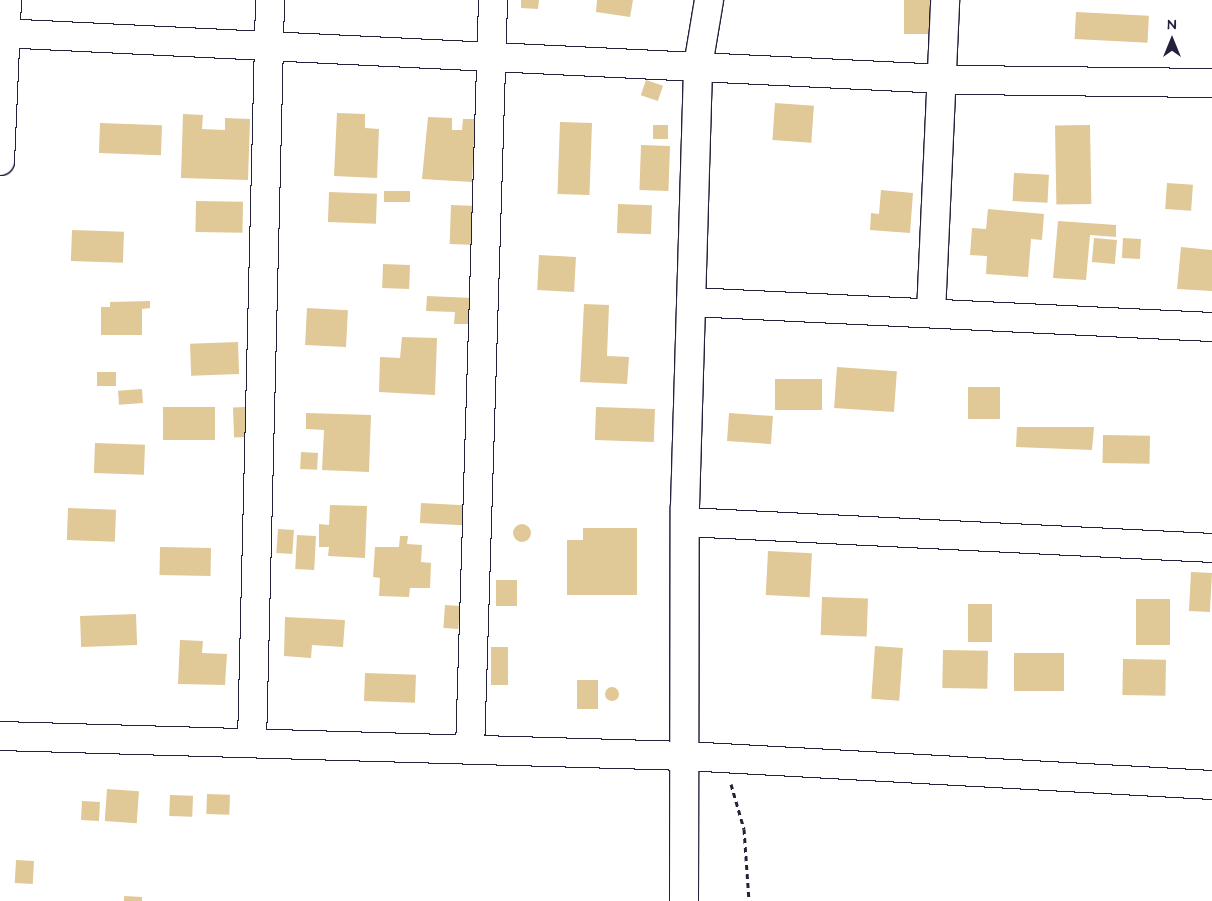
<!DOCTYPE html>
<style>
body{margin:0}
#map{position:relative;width:1212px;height:901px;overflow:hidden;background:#fff;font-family:"Architects Daughter",sans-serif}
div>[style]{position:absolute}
.building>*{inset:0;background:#e1c897;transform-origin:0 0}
.round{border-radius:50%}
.path>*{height:3px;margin-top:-1.5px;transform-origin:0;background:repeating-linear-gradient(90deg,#22223b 0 5px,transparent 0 9px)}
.roads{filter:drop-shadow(1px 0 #22223b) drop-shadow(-1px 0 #22223b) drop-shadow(0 1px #22223b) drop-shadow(0 -1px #22223b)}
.minor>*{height:28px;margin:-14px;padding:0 14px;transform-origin:14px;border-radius:14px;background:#fff}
.tertiary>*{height:28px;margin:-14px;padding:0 14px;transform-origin:14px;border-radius:14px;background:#fff}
span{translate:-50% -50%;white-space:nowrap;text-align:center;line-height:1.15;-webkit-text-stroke:4px #fff;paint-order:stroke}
.north{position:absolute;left:1147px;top:15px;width:50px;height:50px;-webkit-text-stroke:4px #fff;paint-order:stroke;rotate:0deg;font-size:14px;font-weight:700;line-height:20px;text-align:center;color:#22223b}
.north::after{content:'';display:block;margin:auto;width:18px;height:22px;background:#22223b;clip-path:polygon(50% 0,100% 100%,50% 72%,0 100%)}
</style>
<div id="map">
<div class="building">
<i style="clip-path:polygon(521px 0,539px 0,538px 9px,521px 8px)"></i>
<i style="clip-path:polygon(597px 0,633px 0,630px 17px,596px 12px)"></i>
<i style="left:904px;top:0;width:28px;height:34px"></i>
<i style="left:1076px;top:12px;width:73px;height:27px;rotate:3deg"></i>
<i style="left:646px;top:80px;width:18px;height:16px;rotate:19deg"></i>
<i style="left:775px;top:103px;width:39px;height:37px;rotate:4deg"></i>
<i style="clip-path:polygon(337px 113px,365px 114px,365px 128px,379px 129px,377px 178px,334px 176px)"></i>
<i style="clip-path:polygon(183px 114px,203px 115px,202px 129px,225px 130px,225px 118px,250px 119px,248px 180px,181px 178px)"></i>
<i style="clip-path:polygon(428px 117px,452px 118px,452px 130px,462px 130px,463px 119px,475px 119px,472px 182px,422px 179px)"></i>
<i style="left:560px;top:122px;width:32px;height:72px;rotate:2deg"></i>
<i style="left:100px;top:123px;width:62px;height:30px;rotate:2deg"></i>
<i style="left:653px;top:125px;width:15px;height:14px"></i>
<i style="left:1090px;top:125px;width:79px;height:35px;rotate:89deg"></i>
<i style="left:641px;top:145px;width:29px;height:45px;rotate:2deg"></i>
<i style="left:1014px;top:173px;width:35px;height:28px;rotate:3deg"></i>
<i style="left:1167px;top:183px;width:26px;height:26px;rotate:4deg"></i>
<i style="clip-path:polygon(881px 190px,913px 193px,910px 233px,870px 230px,871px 213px,879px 214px)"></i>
<i style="left:384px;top:191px;width:26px;height:11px"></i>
<i style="left:329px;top:192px;width:48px;height:30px;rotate:2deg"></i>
<i style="left:196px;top:201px;width:47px;height:31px;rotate:1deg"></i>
<i style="left:618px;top:204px;width:34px;height:29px;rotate:2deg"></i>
<i style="left:451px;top:205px;width:27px;height:39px;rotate:2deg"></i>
<i style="clip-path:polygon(988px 209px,1044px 214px,1042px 240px,1031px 239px,1028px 277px,986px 274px,987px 256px,970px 255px,972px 228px,986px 229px)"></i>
<i style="clip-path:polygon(1058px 221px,1116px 225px,1116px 237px,1090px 235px,1086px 280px,1053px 278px)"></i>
<i style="left:72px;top:230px;width:52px;height:31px;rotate:2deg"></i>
<i style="left:1094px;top:238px;width:23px;height:24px;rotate:5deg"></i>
<i style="left:1123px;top:238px;width:18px;height:20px;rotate:3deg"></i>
<i style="clip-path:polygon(1181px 247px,1212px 250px,1212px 291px,1177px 289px)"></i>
<i style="left:539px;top:255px;width:37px;height:35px;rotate:3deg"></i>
<i style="left:383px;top:264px;width:27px;height:24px;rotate:2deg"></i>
<i style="clip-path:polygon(427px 296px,472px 298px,471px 324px,454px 324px,455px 312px,426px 311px)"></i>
<i style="clip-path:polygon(150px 301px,150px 308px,142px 309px,142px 335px,101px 335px,101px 307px,110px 307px,110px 302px)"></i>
<i style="clip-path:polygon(584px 304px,609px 305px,607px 356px,629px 357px,627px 384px,580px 382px)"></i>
<i style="left:307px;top:308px;width:41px;height:37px;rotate:3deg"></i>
<i style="clip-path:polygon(402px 337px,437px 338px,435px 395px,379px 392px,380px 357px,400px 358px)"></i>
<i style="left:238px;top:342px;width:32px;height:48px;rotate:88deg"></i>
<i style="left:837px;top:367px;width:60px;height:41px;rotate:4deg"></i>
<i style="left:116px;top:372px;width:14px;height:19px;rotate:90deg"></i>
<i style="left:775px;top:379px;width:47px;height:31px"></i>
<i style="left:968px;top:387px;width:32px;height:32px"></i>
<i style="left:142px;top:389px;width:14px;height:24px;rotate:86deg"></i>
<i style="left:163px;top:407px;width:52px;height:33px"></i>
<i style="left:245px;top:407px;width:30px;height:12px;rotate:88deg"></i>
<i style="left:596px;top:407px;width:59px;height:33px;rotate:2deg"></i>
<i style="clip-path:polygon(306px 413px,371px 415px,369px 472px,322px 470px,324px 430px,306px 429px)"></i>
<i style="left:729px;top:413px;width:44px;height:28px;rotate:4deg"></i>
<i style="clip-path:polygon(1017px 427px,1094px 427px,1092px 450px,1016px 447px)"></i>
<i style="left:1103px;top:435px;width:47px;height:28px;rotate:1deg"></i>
<i style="left:95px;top:443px;width:50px;height:30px;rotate:2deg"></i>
<i style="left:301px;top:452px;width:17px;height:17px;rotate:3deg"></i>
<i style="left:421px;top:503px;width:43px;height:20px;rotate:3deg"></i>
<i style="clip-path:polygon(330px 505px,367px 506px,365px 558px,328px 556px,329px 547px,319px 547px,319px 524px,329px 525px)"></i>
<i style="left:68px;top:508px;width:48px;height:32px;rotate:2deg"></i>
<i class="round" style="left:513px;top:524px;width:18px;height:18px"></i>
<i style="clip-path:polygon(583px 528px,637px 528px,637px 595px,567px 595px,567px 540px,583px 540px)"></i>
<i style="left:278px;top:529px;width:16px;height:24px;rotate:4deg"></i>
<i style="left:297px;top:535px;width:19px;height:34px;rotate:3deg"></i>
<i style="clip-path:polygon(400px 536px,408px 536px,407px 544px,422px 545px,421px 562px,431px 563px,430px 588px,410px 588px,409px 597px,379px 596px,380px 578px,373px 577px,375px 547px,399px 547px)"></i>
<i style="left:160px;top:547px;width:51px;height:28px;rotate:1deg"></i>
<i style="left:768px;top:551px;width:44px;height:44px;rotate:3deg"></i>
<i style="left:1191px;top:572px;width:21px;height:39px;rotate:3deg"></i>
<i style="left:496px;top:580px;width:21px;height:26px"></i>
<i style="left:822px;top:597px;width:46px;height:38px;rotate:2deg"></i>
<i style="left:1136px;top:599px;width:34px;height:46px"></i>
<i style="left:968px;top:604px;width:24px;height:38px"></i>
<i style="left:445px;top:605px;width:15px;height:23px;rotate:4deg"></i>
<i style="left:136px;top:614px;width:31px;height:56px;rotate:88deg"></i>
<i style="clip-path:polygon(285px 617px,345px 620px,343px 647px,312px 645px,311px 658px,284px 656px)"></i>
<i style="clip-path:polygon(180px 640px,203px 641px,202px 653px,227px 654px,225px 685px,178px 684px)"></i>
<i style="left:875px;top:646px;width:28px;height:53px;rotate:4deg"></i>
<i style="left:491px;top:647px;width:17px;height:38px"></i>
<i style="left:943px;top:650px;width:45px;height:38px;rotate:1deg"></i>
<i style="left:1014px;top:653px;width:50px;height:38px"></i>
<i style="left:1123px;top:659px;width:43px;height:36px;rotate:1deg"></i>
<i style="left:365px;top:673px;width:51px;height:28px;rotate:2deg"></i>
<i style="left:577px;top:680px;width:21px;height:29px"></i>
<i class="round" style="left:605px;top:687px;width:14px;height:14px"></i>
<i style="left:107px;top:789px;width:32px;height:32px;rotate:4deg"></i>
<i style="left:207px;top:794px;width:23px;height:20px;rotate:2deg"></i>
<i style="left:170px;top:795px;width:23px;height:21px;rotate:2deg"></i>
<i style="left:82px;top:801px;width:18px;height:19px;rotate:3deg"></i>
<i style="left:16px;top:860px;width:18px;height:23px;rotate:3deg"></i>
<i style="clip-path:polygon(124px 896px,142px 897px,142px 901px,124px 901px)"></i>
</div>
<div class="path">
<i style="left:731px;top:784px;width:47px;rotate:73.9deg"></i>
<i style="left:744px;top:829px;width:72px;rotate:86deg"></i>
</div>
<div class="roads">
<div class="minor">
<i style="left:0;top:33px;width:964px;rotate:2.79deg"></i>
<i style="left:963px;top:80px;width:249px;rotate:0.7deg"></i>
<i style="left:691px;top:302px;width:522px;rotate:2.75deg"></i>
<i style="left:931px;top:313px;width:313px;rotate:-87.4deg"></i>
<i style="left:685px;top:522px;width:528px;rotate:2.82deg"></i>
<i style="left:0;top:736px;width:685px;rotate:1.67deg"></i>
<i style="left:685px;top:756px;width:528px;rotate:3.15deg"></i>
<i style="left:252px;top:743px;width:743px;rotate:-88.61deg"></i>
<i style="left:470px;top:750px;width:750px;rotate:-88.24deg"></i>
<i style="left:684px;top:901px;width:394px;rotate:-89.9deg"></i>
<i style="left:685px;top:507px;width:441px;rotate:-88.3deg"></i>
<i style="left:698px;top:66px;width:67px;rotate:-80.5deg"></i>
</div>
<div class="tertiary">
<i style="left:0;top:161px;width:161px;rotate:-87.5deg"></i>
</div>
</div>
<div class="north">N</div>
</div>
